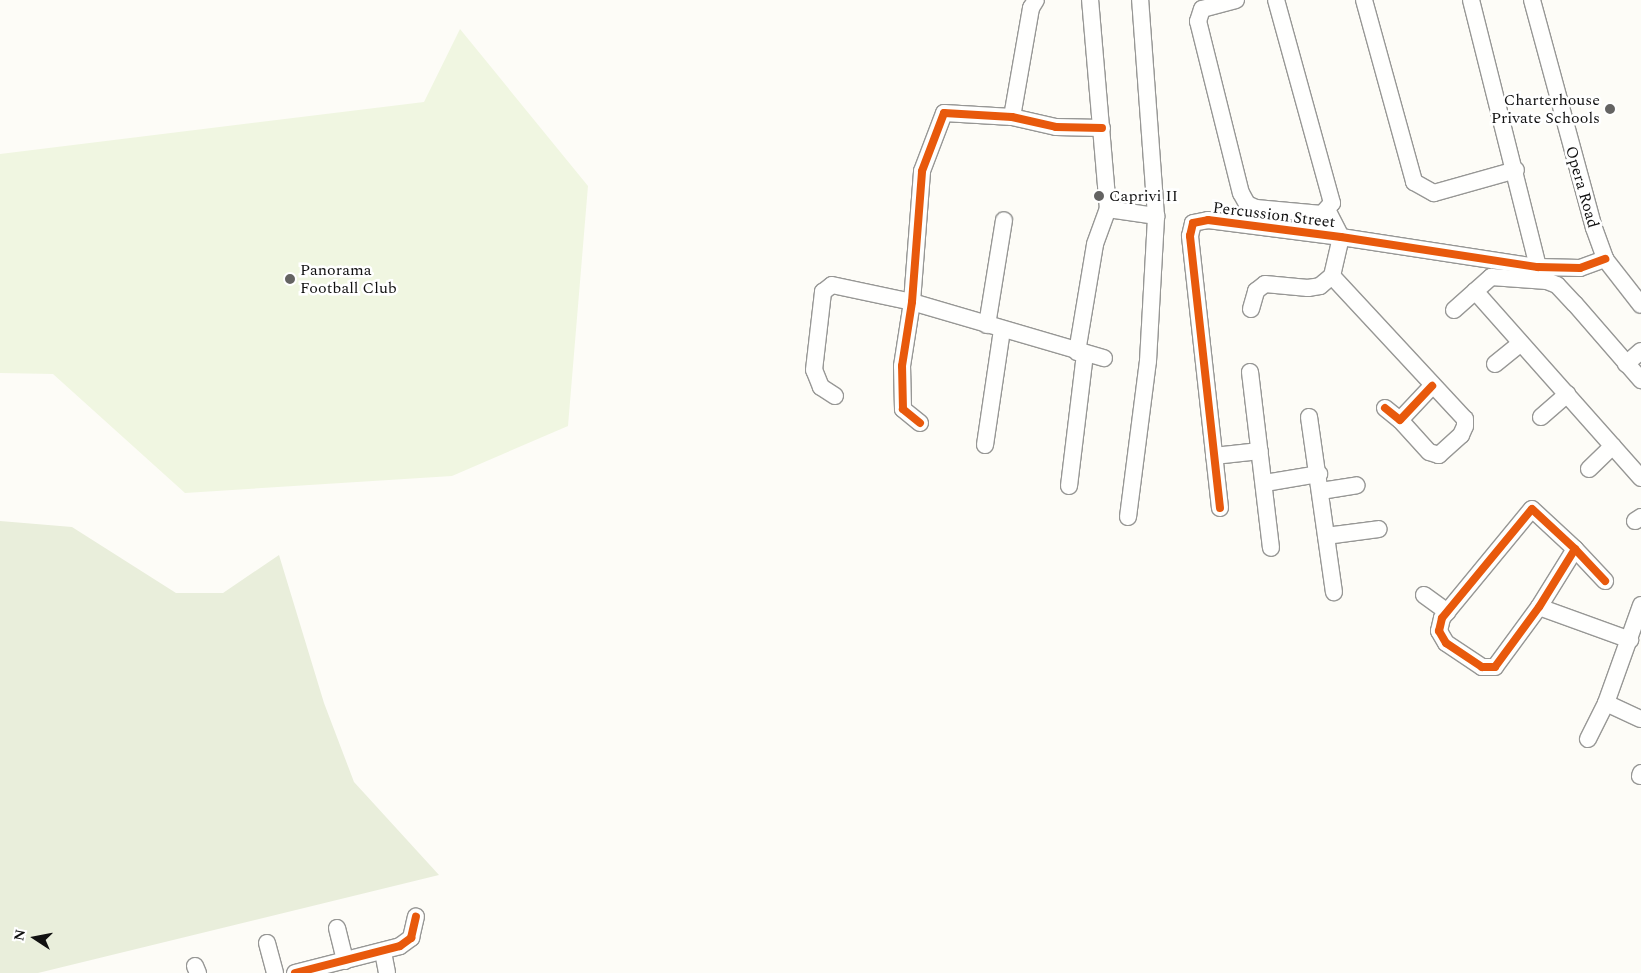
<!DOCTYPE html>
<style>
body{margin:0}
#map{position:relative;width:1641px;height:973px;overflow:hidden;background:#fdfcf7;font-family:Spectral,serif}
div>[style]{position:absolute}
.cemetery>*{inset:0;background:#e9eedb}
.pitch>*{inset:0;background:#f0f6e1}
.roads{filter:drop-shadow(1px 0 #979795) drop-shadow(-1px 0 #979795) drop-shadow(0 1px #979795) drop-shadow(0 -1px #979795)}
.minor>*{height:16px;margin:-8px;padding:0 8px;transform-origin:8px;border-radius:8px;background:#fffffe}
.cycleway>*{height:8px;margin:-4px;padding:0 4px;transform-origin:4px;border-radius:4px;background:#e8590c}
.dots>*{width:14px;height:14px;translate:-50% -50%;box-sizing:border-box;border:2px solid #fff;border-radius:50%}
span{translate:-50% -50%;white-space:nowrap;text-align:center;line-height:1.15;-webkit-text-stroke:5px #fff;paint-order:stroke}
.poi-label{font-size:16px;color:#111}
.right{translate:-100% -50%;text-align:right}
.left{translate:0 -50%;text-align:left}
.street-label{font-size:16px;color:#111}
.north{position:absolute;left:10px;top:913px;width:50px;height:50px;-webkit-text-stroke:4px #fff;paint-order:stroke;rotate:281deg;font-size:14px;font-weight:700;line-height:20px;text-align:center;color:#111}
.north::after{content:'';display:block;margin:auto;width:18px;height:22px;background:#111;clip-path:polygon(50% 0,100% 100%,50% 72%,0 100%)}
</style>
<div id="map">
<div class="cemetery">
<i style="clip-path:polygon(0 521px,72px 527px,176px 593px,223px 593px,279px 555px,324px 703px,354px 782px,439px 875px,38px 973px,0 973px)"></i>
</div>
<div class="pitch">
<i style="clip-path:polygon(460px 29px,588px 186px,568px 426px,452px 476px,185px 493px,53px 374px,0 373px,0 154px,424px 102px)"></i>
</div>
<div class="roads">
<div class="minor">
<i style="left:1236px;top:0;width:35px;rotate:165deg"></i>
<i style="left:1202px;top:9px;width:13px;rotate:108deg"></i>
<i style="left:1198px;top:21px;width:177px;rotate:76deg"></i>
<i style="left:1241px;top:193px;width:13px;rotate:61deg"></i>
<i style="left:1247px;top:204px;width:10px;rotate:24deg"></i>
<i style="left:1256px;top:208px;width:66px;rotate:5.2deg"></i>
<i style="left:1322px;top:214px;width:15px;rotate:-48deg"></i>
<i style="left:1332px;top:203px;width:211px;rotate:-105.4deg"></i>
<i style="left:1364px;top:0;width:189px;rotate:74.6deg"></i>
<i style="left:1414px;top:182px;width:23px;rotate:29deg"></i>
<i style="left:1434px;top:193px;width:85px;rotate:-15.7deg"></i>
<i style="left:1471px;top:0;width:275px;rotate:75.9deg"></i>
<i style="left:1532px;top:0;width:236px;rotate:74.8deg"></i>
<i style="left:1594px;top:228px;width:33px;rotate:70deg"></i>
<i style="left:1605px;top:259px;width:58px;rotate:52deg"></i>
<i style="left:1012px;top:117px;width:111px;rotate:-80.1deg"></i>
<i style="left:1031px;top:8px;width:9px;rotate:-58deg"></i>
<i style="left:1108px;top:209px;width:49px;rotate:8.3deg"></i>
<i style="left:1332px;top:276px;width:195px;rotate:47.1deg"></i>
<i style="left:1465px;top:419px;width:7px;rotate:90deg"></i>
<i style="left:1465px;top:426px;width:10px;rotate:114deg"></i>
<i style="left:1461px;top:435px;width:30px;rotate:138deg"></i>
<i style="left:1439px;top:455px;width:10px;rotate:-163deg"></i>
<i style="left:1429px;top:452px;width:43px;rotate:-132.2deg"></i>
<i style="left:1475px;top:291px;width:250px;rotate:48.4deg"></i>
<i style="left:1251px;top:309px;width:19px;rotate:-74deg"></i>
<i style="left:1256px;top:291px;width:11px;rotate:-38deg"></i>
<i style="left:1265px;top:284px;width:43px;rotate:5.3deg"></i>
<i style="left:1308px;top:288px;width:12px;rotate:-9deg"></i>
<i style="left:1320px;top:286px;width:16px;rotate:-40deg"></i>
<i style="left:1332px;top:276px;width:40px;rotate:-77deg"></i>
<i style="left:1341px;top:237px;width:29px;rotate:-117deg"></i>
<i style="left:1454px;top:310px;width:50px;rotate:-41.7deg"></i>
<i style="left:1491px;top:277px;width:56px;rotate:4.1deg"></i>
<i style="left:1547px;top:281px;width:11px;rotate:22deg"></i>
<i style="left:1557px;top:285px;width:26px;rotate:47deg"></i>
<i style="left:1575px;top:304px;width:101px;rotate:49deg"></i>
<i style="left:987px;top:325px;width:106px;rotate:-80.8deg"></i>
<i style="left:1077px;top:352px;width:109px;rotate:-80.5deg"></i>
<i style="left:1095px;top:244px;width:37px;rotate:-70deg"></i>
<i style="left:1108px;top:209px;width:210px;rotate:-94.9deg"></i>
<i style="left:1495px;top:364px;width:33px;rotate:-39deg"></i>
<i style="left:1626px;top:364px;width:20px;rotate:-41deg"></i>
<i style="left:1250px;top:372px;width:177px;rotate:83.2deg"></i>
<i style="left:835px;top:396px;width:17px;rotate:-147deg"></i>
<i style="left:821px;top:387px;width:18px;rotate:-112deg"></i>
<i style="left:814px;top:370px;width:79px;rotate:-83.4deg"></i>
<i style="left:823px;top:292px;width:11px;rotate:-38deg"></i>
<i style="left:832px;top:285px;width:82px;rotate:12deg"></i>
<i style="left:912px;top:302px;width:200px;rotate:16.3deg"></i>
<i style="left:1385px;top:408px;width:19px;rotate:39deg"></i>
<i style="left:1400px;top:420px;width:47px;rotate:-46.7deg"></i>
<i style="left:1309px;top:417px;width:177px;rotate:81.9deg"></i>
<i style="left:1541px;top:417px;width:35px;rotate:-41deg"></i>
<i style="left:920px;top:423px;width:22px;rotate:-141deg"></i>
<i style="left:903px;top:409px;width:43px;rotate:-91.3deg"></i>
<i style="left:902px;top:366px;width:65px;rotate:-81.1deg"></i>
<i style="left:912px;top:302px;width:131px;rotate:-85.6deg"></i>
<i style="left:922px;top:171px;width:62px;rotate:-69.2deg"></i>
<i style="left:944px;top:113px;width:68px;rotate:3.4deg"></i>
<i style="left:1012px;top:117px;width:45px;rotate:12.8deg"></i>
<i style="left:1056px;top:127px;width:46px;rotate:1.2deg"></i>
<i style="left:985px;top:445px;width:116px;rotate:-81.6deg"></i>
<i style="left:1214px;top:456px;width:46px;rotate:-6.2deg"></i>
<i style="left:1589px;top:469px;width:33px;rotate:-44deg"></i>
<i style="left:1265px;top:483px;width:55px;rotate:-9.5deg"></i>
<i style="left:1069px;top:486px;width:133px;rotate:-83.1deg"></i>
<i style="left:1321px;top:491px;width:36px;rotate:-9deg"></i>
<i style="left:1220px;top:508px;width:274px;rotate:-96.3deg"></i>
<i style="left:1190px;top:236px;width:13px;rotate:-77deg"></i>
<i style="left:1193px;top:223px;width:15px;rotate:-11deg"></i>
<i style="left:1208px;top:220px;width:134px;rotate:7.3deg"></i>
<i style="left:1341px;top:237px;width:199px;rotate:8.7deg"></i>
<i style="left:1538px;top:267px;width:42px;rotate:1.4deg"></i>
<i style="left:1580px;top:268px;width:27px;rotate:-20deg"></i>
<i style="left:1128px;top:517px;width:157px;rotate:-82.7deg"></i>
<i style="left:1148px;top:361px;width:145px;rotate:-86.8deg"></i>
<i style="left:1156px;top:216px;width:217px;rotate:-94.2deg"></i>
<i style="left:1635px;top:521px;width:7px;rotate:-34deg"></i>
<i style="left:1326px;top:536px;width:53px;rotate:-7.5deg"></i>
<i style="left:1575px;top:549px;width:68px;rotate:121.8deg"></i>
<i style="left:1539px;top:607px;width:74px;rotate:126.3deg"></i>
<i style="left:1495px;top:667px;width:13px;rotate:180deg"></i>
<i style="left:1482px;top:667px;width:43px;rotate:-146.3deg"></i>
<i style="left:1446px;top:643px;width:14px;rotate:-120deg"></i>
<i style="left:1439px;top:631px;width:13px;rotate:-77deg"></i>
<i style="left:1442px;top:618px;width:141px;rotate:-50.5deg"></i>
<i style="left:1532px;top:509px;width:59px;rotate:42.9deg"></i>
<i style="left:1575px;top:549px;width:44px;rotate:46.8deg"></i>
<i style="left:1424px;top:595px;width:29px;rotate:36deg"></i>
<i style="left:1539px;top:607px;width:97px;rotate:19.9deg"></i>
<i style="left:1606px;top:703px;width:38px;rotate:25deg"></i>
<i style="left:1588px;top:739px;width:40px;rotate:-63.4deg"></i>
<i style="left:1606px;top:703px;width:104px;rotate:-70.3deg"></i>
<i style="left:1640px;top:776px;width:3px;rotate:-72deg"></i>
<i style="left:337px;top:928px;width:34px;rotate:76deg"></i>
<i style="left:267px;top:943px;width:31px;rotate:75deg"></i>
<i style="left:383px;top:952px;width:21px;rotate:79deg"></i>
<i style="left:195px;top:966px;width:8px;rotate:67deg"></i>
<i style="left:295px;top:973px;width:108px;rotate:-14.4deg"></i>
<i style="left:400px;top:946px;width:14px;rotate:-36deg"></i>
<i style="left:411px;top:938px;width:22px;rotate:-77deg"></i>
</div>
</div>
<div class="cycleway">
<i style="left:1385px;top:408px;width:19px;rotate:39deg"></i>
<i style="left:1400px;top:420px;width:47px;rotate:-46.7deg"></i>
<i style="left:920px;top:423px;width:22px;rotate:-141deg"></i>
<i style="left:903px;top:409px;width:43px;rotate:-91.3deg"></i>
<i style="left:902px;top:366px;width:65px;rotate:-81.1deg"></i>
<i style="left:912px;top:302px;width:131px;rotate:-85.6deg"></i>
<i style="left:922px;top:171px;width:62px;rotate:-69.2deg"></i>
<i style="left:944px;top:113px;width:68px;rotate:3.4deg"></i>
<i style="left:1012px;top:117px;width:45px;rotate:12.8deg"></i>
<i style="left:1056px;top:127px;width:46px;rotate:1.2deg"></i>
<i style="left:1220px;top:508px;width:274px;rotate:-96.3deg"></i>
<i style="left:1190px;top:236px;width:13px;rotate:-77deg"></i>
<i style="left:1193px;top:223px;width:15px;rotate:-11deg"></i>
<i style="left:1208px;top:220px;width:134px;rotate:7.3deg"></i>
<i style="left:1341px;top:237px;width:199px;rotate:8.7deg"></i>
<i style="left:1538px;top:267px;width:42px;rotate:1.4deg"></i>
<i style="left:1580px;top:268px;width:27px;rotate:-20deg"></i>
<i style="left:1575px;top:549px;width:68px;rotate:121.8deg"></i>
<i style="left:1539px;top:607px;width:74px;rotate:126.3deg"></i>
<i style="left:1495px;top:667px;width:13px;rotate:180deg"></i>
<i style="left:1482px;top:667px;width:43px;rotate:-146.3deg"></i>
<i style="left:1446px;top:643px;width:14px;rotate:-120deg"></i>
<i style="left:1439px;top:631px;width:13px;rotate:-77deg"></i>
<i style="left:1442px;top:618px;width:141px;rotate:-50.5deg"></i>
<i style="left:1532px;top:509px;width:59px;rotate:42.9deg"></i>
<i style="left:1575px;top:549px;width:44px;rotate:46.8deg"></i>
<i style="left:295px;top:973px;width:108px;rotate:-14.4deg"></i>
<i style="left:400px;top:946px;width:14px;rotate:-36deg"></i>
<i style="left:411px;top:938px;width:22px;rotate:-77deg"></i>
</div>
<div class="dots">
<i style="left:1610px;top:109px;background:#646362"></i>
<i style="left:1099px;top:196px;background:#646362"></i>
<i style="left:290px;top:279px;background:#646362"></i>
</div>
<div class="poi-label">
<span class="right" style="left:1600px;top:109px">Charterhouse<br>Private Schools</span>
<span class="left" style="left:1109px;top:196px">Caprivi II</span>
<span class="left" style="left:300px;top:279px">Panorama<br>Football Club</span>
</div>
<div class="street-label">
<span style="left:1582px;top:187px;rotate:74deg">Opera Road</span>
<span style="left:1274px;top:215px;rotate:7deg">Percussion Street</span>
</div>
<div class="north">N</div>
</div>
